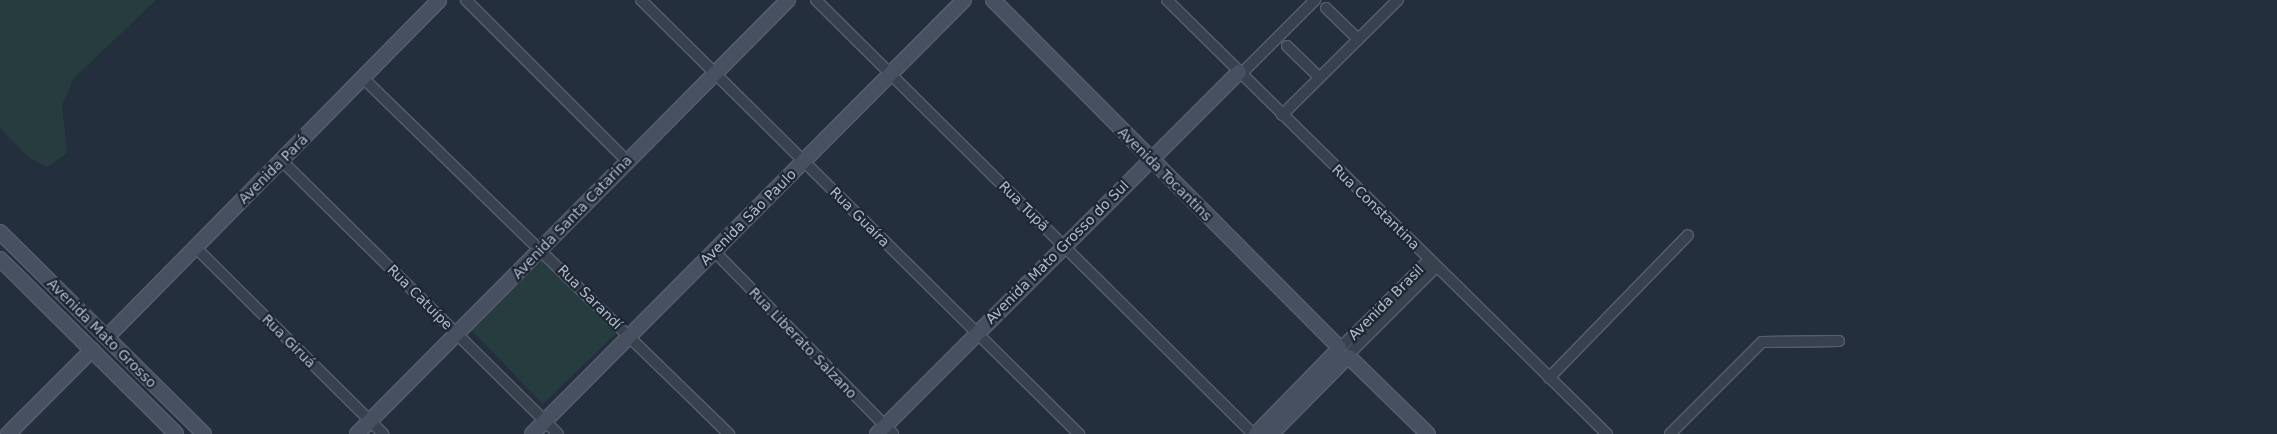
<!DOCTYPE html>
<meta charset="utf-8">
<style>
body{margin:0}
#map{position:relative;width:2277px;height:434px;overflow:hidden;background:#242f3e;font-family:"DejaVu Sans",sans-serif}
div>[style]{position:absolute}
.green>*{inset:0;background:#263c3f;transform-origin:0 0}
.roads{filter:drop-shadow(1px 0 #565f6c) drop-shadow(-1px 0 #565f6c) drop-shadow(0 1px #565f6c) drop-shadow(0 -1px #565f6c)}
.street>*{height:10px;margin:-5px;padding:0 5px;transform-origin:5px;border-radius:5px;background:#38414e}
.secondary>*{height:14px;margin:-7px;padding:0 7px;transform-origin:7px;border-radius:7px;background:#465061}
span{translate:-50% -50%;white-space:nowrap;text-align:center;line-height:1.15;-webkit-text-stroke:4.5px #1d2633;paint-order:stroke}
.street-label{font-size:14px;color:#b4bcc9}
</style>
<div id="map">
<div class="green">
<i style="clip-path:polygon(0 0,156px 0,74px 78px,62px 105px,67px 153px,47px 167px,28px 157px,0 128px)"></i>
<i style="left:544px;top:257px;width:105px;height:103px;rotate:46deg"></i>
</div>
<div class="roads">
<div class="street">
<i style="left:466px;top:0;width:228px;rotate:45deg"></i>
<i style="left:641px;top:0;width:617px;rotate:44.74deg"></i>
<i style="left:816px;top:0;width:616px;rotate:44.8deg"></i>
<i style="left:1167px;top:0;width:618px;rotate:44.61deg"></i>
<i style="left:1326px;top:8px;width:45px;rotate:44.1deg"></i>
<i style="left:1287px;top:46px;width:45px;rotate:44.1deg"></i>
<i style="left:1241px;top:74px;width:105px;rotate:-45deg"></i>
<i style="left:363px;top:78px;width:511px;rotate:44.21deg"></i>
<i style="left:1282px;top:115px;width:163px;rotate:-44.8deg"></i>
<i style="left:282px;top:161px;width:388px;rotate:44.7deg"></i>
<i style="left:196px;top:248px;width:264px;rotate:44.8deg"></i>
<i style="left:714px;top:251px;width:256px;rotate:45.6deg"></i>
<i style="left:1343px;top:345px;width:121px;rotate:-44.7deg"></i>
<i style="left:1352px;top:351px;width:119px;rotate:-45deg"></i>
<i style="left:1549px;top:378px;width:199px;rotate:-45.8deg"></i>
<i style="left:1670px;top:434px;width:130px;rotate:-45deg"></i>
<i style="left:1762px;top:342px;width:77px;rotate:-0.7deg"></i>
</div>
<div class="secondary">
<i style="left:993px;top:0;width:490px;rotate:45.1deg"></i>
<i style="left:0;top:232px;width:287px;rotate:44.7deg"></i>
<i style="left:0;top:259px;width:248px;rotate:44.8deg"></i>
<i style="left:107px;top:337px;width:473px;rotate:-45.4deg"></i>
<i style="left:1349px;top:357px;width:110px;rotate:44.3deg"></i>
<i style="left:8px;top:434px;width:119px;rotate:-45deg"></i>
<i style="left:357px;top:434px;width:612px;rotate:-45.2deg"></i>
<i style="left:532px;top:434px;width:612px;rotate:-45.13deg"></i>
<i style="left:877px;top:434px;width:512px;rotate:-45deg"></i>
<i style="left:1256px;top:434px;width:116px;rotate:-45.7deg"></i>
<i style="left:1271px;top:434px;width:105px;rotate:-45.4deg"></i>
</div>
</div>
<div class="street-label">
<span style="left:273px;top:169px;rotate:-45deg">Avenida Pará</span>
<span style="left:1165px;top:174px;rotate:45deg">Avenida Tocantins</span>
<span style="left:1024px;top:206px;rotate:45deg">Rua Tupã</span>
<span style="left:1376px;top:207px;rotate:44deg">Rua Constantina</span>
<span style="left:572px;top:217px;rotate:-46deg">Avenida Santa Catarina</span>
<span style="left:748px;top:217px;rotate:-45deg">Avenida São Paulo</span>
<span style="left:860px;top:217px;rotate:45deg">Rua Guaíra</span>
<span style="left:1057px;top:252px;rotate:-45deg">Avenida Mato Grosso do Sul</span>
<span style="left:420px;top:297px;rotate:45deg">Rua Catuípe</span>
<span style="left:590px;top:297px;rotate:45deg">Rua Sarandí</span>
<span style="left:1386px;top:302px;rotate:-45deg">Avenida Brasil</span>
<span style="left:102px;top:333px;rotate:45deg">Avenida Mato Grosso</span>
<span style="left:289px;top:341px;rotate:45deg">Rua Giruá</span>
<span style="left:803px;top:343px;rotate:46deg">Rua Liberato Salzano</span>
</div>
</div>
